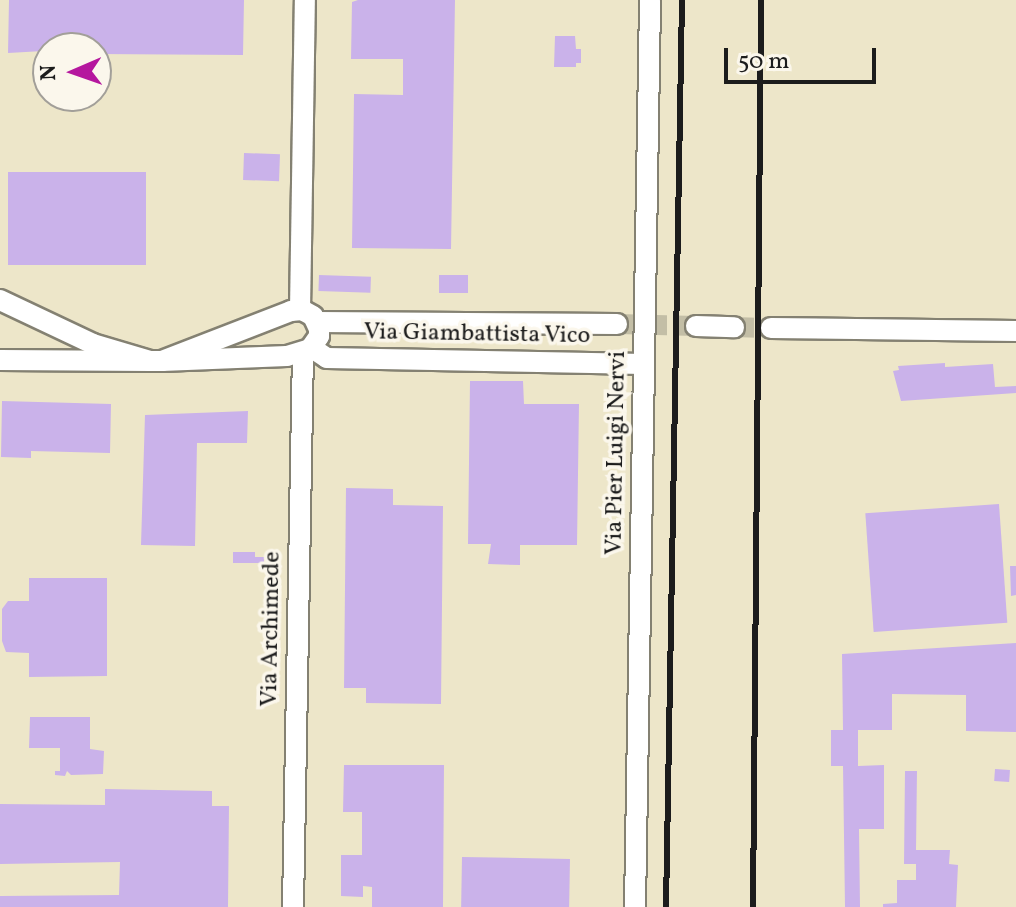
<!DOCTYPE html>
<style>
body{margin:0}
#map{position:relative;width:1016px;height:907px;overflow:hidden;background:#ede6c9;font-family:Vollkorn,serif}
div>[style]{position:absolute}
.building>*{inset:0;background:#cab2ea;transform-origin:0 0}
.minor-tunnel>*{height:20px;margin-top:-10px;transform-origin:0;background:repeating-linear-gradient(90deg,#c3bea6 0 20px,transparent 0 30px)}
.roads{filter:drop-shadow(2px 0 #848172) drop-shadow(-2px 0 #848172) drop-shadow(0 2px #848172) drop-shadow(0 -2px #848172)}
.minor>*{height:20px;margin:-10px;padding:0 10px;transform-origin:10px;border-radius:10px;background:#fff}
.rail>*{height:6px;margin:-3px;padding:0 3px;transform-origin:3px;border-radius:3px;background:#1c1c1c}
span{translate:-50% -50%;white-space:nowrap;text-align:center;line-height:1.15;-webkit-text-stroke:7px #fbf7ec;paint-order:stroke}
.street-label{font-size:24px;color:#1c1c1c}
.north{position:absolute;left:32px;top:32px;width:80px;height:80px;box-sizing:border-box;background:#fbf7ec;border:2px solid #a29f99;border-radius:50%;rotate:268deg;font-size:22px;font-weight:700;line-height:32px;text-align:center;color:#1c1c1c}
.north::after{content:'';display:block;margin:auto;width:28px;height:36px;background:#b5179e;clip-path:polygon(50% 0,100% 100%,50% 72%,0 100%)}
.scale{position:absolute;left:724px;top:48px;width:152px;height:36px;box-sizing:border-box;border:4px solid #1c1c1c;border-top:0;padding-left:10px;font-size:24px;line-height:28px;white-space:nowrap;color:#1c1c1c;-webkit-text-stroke:6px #fbf7ec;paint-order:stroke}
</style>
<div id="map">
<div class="building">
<i style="clip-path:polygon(9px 0,244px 0,243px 55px,96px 54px,96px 48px,8px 53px)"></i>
<i style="clip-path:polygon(358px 0,455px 0,451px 249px,352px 248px,354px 94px,403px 95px,403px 59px,351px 59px,352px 2px)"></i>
<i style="clip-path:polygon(555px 36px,575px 36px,576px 49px,581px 49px,581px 63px,576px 63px,576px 67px,554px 67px)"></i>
<i style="left:244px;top:153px;width:36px;height:27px;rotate:2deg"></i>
<i style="left:8px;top:172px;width:138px;height:93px"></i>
<i style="left:319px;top:275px;width:52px;height:16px;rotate:2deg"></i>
<i style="left:439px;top:275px;width:29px;height:18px"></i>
<i style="clip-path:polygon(945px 363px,945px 367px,993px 364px,995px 387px,1016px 386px,1016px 393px,901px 401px,893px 371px,899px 370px,898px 366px)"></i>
<i style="clip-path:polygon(470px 381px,523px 381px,524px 404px,579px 404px,577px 545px,520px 545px,520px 565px,488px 564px,491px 544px,468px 544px)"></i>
<i style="clip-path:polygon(2px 401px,111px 404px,110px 453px,31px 451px,31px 458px,1px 457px)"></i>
<i style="clip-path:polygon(248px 411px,247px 443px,197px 443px,195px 546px,141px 545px,145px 415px)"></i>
<i style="clip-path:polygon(346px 488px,393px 489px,393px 505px,443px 506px,441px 704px,366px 703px,366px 688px,344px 688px)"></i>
<i style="left:999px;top:504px;width:119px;height:134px;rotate:86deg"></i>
<i style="clip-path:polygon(233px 552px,255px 552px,255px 557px,264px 557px,264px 563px,233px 563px)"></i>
<i style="clip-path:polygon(1010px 566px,1016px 566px,1016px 595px,1011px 596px)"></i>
<i style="clip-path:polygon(29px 578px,107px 578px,107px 676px,29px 677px,29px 653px,6px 652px,2px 641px,2px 609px,8px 601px,29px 601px)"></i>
<i style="clip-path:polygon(1016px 643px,1016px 732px,966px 731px,966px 695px,892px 694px,892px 730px,858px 730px,858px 766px,884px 765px,884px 829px,859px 829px,860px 907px,845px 907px,843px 766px,831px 766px,831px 730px,843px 730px,842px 654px)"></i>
<i style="clip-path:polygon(30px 717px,90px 717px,90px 749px,104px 751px,103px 774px,71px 775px,67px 771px,65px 776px,55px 775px,55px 771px,60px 771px,60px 748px,29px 748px)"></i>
<i style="clip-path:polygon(344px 765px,444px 765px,443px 907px,372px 907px,372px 887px,363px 886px,363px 897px,341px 896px,341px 855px,362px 855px,362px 812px,343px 812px)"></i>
<i style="left:995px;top:769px;width:15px;height:12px;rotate:4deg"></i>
<i style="clip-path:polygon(905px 771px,917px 771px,916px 850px,950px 850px,949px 864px,958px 865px,956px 907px,883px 907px,883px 904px,897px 903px,897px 880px,916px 880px,916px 864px,904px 864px)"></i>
<i style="clip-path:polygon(105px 789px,212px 791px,212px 806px,229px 806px,228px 907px,0 907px,0 896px,119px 895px,120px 862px,0 864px,0 804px,105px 805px)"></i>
<i style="left:462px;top:857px;width:108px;height:50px;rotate:1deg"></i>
</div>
<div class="minor-tunnel">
<i style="left:617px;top:324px;width:79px;rotate:1.5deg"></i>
<i style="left:734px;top:327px;width:37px;rotate:2deg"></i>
</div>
<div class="roads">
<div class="minor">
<i style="left:0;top:300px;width:103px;rotate:25.3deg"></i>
<i style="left:93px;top:344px;width:59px;rotate:16.6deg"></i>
<i style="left:150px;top:361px;width:150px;rotate:-179.6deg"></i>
<i style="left:300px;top:310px;width:310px;rotate:-89.1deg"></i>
<i style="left:317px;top:322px;width:300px;rotate:0.4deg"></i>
<i style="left:696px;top:326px;width:38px;rotate:2deg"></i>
<i style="left:771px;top:328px;width:245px;rotate:0.7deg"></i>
<i style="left:312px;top:348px;width:18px;rotate:34deg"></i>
<i style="left:327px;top:358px;width:317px;rotate:1.1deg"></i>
<i style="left:150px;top:361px;width:12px"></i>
<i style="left:162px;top:361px;width:125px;rotate:-2.3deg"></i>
<i style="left:287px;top:356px;width:24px;rotate:-17deg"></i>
<i style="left:310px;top:349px;width:16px;rotate:-55deg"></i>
<i style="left:319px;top:336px;width:7px;rotate:-90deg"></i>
<i style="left:319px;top:329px;width:14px;rotate:-115deg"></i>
<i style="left:313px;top:316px;width:13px;rotate:-151deg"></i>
<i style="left:302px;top:310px;width:11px;rotate:175deg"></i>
<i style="left:291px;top:311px;width:138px;rotate:158.8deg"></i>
<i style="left:293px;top:907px;width:555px;rotate:-88.97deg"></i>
<i style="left:635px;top:907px;width:907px;rotate:-89.05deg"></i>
</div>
</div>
<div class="rail">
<i style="left:666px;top:907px;width:907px;rotate:-88.99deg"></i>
<i style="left:753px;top:907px;width:907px;rotate:-89.49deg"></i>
</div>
<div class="street-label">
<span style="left:477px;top:335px;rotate:1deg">Via Giambattista Vico</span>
<span style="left:617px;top:453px;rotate:-89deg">Via Pier Luigi Nervi</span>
<span style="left:272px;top:629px;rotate:-89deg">Via Archimede</span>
</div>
<div class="north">N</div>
<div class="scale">50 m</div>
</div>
